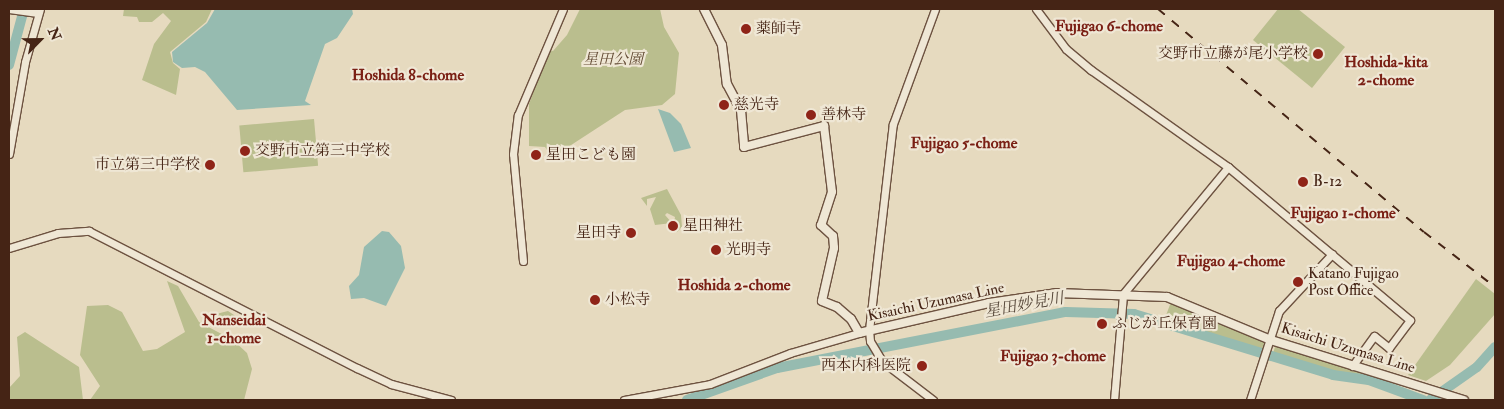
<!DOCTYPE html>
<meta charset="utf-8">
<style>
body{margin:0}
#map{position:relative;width:1504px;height:409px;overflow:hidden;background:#e6dabf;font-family:"IM FELL Double Pica","Noto Serif JP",serif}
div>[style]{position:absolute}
.green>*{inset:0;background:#babe8e;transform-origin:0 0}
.water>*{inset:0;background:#96bbb0}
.river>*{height:10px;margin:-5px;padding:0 5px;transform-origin:5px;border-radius:5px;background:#96bbb0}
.roads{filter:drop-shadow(1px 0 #6d5240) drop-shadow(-1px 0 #6d5240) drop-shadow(0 1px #6d5240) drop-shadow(0 -1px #6d5240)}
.tertiary>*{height:7px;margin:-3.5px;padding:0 3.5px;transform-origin:3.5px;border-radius:3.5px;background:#efe7d5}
.secondary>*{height:8px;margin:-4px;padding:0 4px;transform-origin:4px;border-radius:4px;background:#efe7d5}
.rail>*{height:2px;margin-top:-1px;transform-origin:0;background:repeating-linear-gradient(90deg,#452415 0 9px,transparent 0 18px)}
.dots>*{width:14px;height:14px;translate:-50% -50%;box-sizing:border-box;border:2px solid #efe7d5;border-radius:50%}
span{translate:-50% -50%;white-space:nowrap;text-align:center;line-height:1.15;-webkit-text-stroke:4.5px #efe7d5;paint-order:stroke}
.poi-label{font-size:15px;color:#452415}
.left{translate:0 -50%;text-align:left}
.right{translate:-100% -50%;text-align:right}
.park-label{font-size:15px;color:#624a33;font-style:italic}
.street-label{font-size:15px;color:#452415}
.neighbourhood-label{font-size:16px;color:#7a1f14;font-weight:700}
.water-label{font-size:16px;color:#594a3c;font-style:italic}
.frame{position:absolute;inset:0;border:10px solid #452415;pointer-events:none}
.north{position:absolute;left:15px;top:15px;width:50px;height:50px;-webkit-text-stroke:4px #efe7d5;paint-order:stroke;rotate:67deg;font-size:14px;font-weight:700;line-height:20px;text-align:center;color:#452415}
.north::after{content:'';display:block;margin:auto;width:18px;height:22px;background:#452415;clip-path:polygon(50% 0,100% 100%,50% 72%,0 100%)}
</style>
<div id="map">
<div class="green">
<i style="clip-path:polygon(124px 9px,212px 9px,206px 22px,170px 52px,173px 63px,180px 69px,176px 95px,142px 80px,154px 44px,171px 21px,163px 13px,152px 22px,139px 22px,137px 17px,123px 16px)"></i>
<i style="clip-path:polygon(580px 9px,660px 9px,664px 27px,679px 53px,675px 94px,662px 105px,625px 110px,565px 149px,555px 162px,545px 147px,529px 146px,529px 104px,549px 50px,553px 51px,567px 35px)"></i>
<i style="clip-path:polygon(1278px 9px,1298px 9px,1345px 47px,1312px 88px,1253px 40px)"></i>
<i style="left:314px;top:119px;width:47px;height:75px;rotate:85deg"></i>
<i style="clip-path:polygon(667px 189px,681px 215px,682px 227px,677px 232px,673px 229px,675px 217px,667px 213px,665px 215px,672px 223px,655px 225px,650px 209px,656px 197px,647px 199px,647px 206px,641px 198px)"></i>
<i style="clip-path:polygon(1476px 279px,1495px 294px,1495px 314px,1450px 365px,1426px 381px,1408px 375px)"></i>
<i style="clip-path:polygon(167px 281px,178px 286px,199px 322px,233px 340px,247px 353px,252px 369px,244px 400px,90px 400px,100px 386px,80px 355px,87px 306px,108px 305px,122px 312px,143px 351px,157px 349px,185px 332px)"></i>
<i style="clip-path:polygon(1171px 302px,1265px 340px,1262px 351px,1165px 318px)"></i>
<i style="clip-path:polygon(228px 311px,237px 317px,231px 327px,220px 327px,211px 320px,216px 314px)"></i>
<i style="clip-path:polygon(25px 332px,79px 367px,83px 400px,9px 400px,9px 388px,20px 376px,17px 337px)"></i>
<i style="clip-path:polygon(1276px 344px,1367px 374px,1372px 379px,1335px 374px,1273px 353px)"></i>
</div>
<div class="water">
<i style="clip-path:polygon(215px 9px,352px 9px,353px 14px,337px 38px,325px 44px,305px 101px,311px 105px,237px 110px,205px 72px,195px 67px,182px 68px,173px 62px,172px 52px,207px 23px)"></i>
<i style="clip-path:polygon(658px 109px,670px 113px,681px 124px,691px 148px,674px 152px)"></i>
<i style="clip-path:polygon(382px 231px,389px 232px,401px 246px,405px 268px,386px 306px,364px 298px,351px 299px,349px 286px,359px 275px,364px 247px)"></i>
</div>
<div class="river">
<i style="left:9px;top:65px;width:58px;rotate:-75deg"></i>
<i style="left:687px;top:400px;width:96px;rotate:-19.6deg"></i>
<i style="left:777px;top:368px;width:294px;rotate:-11deg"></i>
<i style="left:1066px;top:312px;width:68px;rotate:1.7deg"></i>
<i style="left:1134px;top:314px;width:208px;rotate:17deg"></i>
<i style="left:1333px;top:375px;width:36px;rotate:8deg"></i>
<i style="left:1369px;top:380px;width:58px;rotate:20.3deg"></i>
<i style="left:1430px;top:400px;width:57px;rotate:-35.1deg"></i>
<i style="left:1477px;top:367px;width:27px;rotate:-48deg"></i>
</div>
<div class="roads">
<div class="tertiary">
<i style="left:9px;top:9px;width:29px;rotate:8deg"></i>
<i style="left:1036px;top:9px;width:50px;rotate:53.1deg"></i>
<i style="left:1066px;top:49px;width:33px;rotate:40deg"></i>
<i style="left:1091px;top:70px;width:168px;rotate:35.3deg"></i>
<i style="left:9px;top:154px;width:93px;rotate:-80.1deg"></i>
<i style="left:25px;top:62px;width:55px;rotate:-74.2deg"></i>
<i style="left:9px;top:248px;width:51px;rotate:-17deg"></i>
<i style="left:58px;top:233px;width:31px;rotate:-4deg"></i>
<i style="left:89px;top:231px;width:301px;rotate:27.1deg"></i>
<i style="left:357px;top:368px;width:38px;rotate:25deg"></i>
<i style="left:391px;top:384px;width:62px;rotate:14.9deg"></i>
<i style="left:523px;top:261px;width:107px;rotate:-95.3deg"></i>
<i style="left:513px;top:154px;width:39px;rotate:-83deg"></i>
<i style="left:518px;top:115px;width:115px;rotate:-67deg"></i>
<i style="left:624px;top:400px;width:87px;rotate:-10.5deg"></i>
<i style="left:710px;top:384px;width:86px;rotate:-21.2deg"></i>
<i style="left:790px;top:353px;width:72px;rotate:-16.2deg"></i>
<i style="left:933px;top:400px;width:64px;rotate:-142.6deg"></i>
<i style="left:882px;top:361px;width:23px;rotate:-121deg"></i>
<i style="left:870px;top:341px;width:11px;rotate:-95deg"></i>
<i style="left:869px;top:330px;width:207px;rotate:-83.4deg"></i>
<i style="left:893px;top:124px;width:122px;rotate:-69.9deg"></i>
<i style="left:1114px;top:400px;width:106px;rotate:-85.1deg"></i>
<i style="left:1123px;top:294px;width:165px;rotate:-50.4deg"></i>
<i style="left:1228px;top:167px;width:238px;rotate:40.1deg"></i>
<i style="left:1410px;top:320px;width:35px;rotate:127deg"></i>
<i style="left:1389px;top:348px;width:19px;rotate:-141deg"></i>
<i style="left:1374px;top:336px;width:37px;rotate:126deg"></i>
<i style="left:1250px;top:400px;width:94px;rotate:-72deg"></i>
<i style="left:1279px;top:311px;width:78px;rotate:-47.1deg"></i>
</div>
<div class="secondary">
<i style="left:704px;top:9px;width:40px;rotate:63.4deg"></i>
<i style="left:722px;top:45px;width:39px;rotate:83deg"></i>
<i style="left:727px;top:84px;width:30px;rotate:62deg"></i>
<i style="left:741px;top:110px;width:37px;rotate:85deg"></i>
<i style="left:744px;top:147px;width:83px;rotate:-14.7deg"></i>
<i style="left:824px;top:126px;width:66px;rotate:83.1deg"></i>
<i style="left:832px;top:192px;width:35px;rotate:108deg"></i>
<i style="left:821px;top:225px;width:16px;rotate:43deg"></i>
<i style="left:833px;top:236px;width:12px;rotate:85deg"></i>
<i style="left:834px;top:248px;width:54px;rotate:102.8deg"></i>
<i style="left:822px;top:301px;width:16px;rotate:22deg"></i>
<i style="left:837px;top:307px;width:18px;rotate:41deg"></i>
<i style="left:851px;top:319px;width:16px;rotate:60deg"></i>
<i style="left:859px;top:333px;width:133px;rotate:-13deg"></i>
<i style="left:989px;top:303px;width:69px;rotate:-8.4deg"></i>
<i style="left:1057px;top:293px;width:110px;rotate:2.1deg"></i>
<i style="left:1167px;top:297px;width:113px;rotate:22.5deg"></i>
<i style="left:1271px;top:340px;width:202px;rotate:17.3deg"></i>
</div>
</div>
<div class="rail">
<i style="left:1158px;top:9px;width:347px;rotate:40deg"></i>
<i style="left:1424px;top:232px;width:90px;rotate:37.8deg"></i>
</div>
<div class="dots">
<i style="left:746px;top:29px;background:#8f2418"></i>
<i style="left:1318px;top:54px;background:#8f2418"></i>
<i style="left:724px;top:105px;background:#8f2418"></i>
<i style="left:811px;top:115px;background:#8f2418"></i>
<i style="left:245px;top:151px;background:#8f2418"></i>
<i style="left:536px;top:155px;background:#8f2418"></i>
<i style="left:210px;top:165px;background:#8f2418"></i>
<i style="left:1303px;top:182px;background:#8f2418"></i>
<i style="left:673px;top:226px;background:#8f2418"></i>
<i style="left:631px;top:233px;background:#8f2418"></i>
<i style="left:716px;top:250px;background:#8f2418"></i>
<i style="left:1298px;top:282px;background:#8f2418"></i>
<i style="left:595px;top:300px;background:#8f2418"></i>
<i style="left:1102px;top:324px;background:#8f2418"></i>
<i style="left:922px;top:366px;background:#8f2418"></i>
</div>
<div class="poi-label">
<span class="left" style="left:756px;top:29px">薬師寺</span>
<span class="right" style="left:1308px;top:54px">交野市立藤が尾小学校</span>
<span class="left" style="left:734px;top:105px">慈光寺</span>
<span class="left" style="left:821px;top:115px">善林寺</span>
<span class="left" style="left:255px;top:151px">交野市立第三中学校</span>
<span class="left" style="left:546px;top:155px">星田こども園</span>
<span class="right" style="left:200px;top:165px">市立第三中学校</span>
<span class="left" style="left:1313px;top:182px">B-12</span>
<span class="left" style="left:683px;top:226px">星田神社</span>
<span class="right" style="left:621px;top:233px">星田寺</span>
<span class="left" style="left:726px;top:250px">光明寺</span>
<span class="left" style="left:1308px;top:282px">Katano Fujigao<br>Post Office</span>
<span class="left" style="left:605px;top:300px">小松寺</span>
<span class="left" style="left:1112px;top:324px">ふじが丘保育園</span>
<span class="right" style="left:911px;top:366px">西本内科医院</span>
</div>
<div class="park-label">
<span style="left:613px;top:60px">星田公園</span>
</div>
<div class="street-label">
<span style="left:936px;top:302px;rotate:-12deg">Kisaichi Uzumasa Line</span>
<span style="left:1348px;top:348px;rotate:17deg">Kisaichi Uzumasa Line</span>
</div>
<div class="neighbourhood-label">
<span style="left:1109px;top:26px">Fujigao 6-chome</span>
<span style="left:1386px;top:71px">Hoshida-kita<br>2-chome</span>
<span style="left:408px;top:75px">Hoshida 8-chome</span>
<span style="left:964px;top:143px">Fujigao 5-chome</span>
<span style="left:1343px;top:213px">Fujigao 1-chome</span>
<span style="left:1231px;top:261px">Fujigao 4-chome</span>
<span style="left:734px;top:285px">Hoshida 2-chome</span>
<span style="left:234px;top:329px">Nanseidai<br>1-chome</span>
<span style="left:1053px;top:356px">Fujigao 3-chome</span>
</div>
<div class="water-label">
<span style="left:1024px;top:305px;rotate:-10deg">星田妙見川</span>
</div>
<div class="frame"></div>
<div class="north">N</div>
</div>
